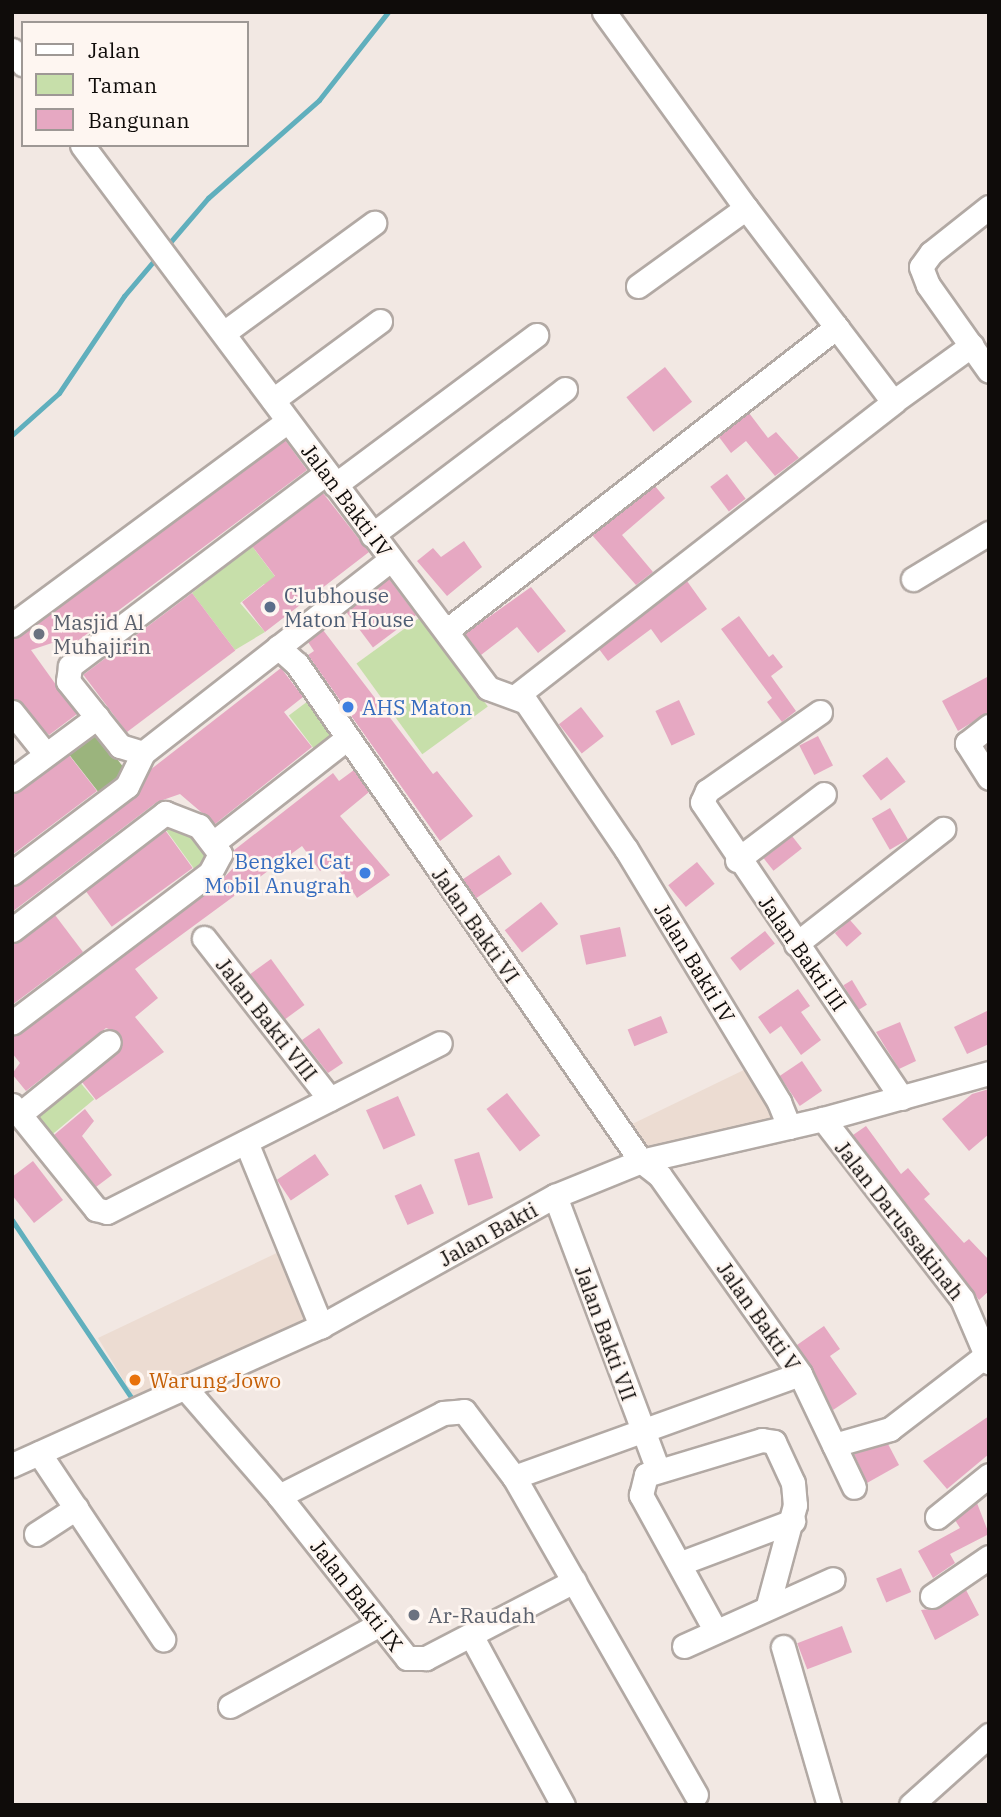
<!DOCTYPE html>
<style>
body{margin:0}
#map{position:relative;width:1001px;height:1817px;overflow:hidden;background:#f2e8e3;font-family:"IBM Plex Serif",serif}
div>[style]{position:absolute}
.built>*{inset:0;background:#ecdcd2}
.green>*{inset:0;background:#c7dfaa;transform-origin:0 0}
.forest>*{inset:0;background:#9bb47d;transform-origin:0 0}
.stream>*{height:5px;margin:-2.5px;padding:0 2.5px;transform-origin:2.5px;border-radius:2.5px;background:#60afbd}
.building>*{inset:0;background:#e6a8c2;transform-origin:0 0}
.roads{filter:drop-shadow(2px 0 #b2a9a4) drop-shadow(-2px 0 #b2a9a4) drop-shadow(0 2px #b2a9a4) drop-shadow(0 -2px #b2a9a4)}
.minor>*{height:23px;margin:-11.5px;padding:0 11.5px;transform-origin:11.5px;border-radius:11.5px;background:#fff}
.dots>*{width:19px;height:19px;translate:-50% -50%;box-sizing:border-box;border:4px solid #fef6f1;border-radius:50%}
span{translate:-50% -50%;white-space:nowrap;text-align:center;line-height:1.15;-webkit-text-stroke:5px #fef6f1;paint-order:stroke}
.street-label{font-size:21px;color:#0f0c0a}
.service-label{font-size:21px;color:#4e5e75}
.left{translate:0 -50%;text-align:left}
.worship-label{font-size:21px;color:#5b616d}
.shop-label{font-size:21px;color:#366cbe}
.right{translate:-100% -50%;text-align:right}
.food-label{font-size:21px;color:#c56008}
.frame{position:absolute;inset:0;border:14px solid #0f0c0a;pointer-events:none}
.legend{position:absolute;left:21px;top:21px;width:228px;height:126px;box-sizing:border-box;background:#fef6f1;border:2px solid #9e9895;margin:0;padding:9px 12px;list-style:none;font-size:21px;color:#0f0c0a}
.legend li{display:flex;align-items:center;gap:14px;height:35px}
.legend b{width:35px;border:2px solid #9e9895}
</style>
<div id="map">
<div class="built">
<i style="clip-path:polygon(750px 1067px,780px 1119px,643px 1154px,626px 1127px)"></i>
<i style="clip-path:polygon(281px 1251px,312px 1321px,133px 1396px,98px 1338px)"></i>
</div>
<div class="green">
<i style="clip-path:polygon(252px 546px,280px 583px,264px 584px,240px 603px,265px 632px,235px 650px,192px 593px)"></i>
<i style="left:422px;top:616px;width:112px;height:81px;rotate:54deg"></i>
<i style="left:308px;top:701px;width:44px;height:24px;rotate:53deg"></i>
<i style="clip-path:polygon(171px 820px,210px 845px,208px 860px,195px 870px,163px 826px)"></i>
<i style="left:73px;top:1074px;width:33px;height:65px;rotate:50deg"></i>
</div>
<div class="forest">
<i style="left:92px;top:727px;width:58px;height:35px;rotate:52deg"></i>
</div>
<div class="stream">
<i style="left:166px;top:247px;width:65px;rotate:-49.4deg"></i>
<i style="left:208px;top:198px;width:148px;rotate:-41.4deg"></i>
<i style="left:319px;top:100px;width:112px;rotate:-51.9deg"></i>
<i style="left:12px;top:435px;width:63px;rotate:-41.8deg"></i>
<i style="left:59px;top:393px;width:117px;rotate:-56.2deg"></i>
<i style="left:124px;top:296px;width:51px;rotate:-49.8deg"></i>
<i style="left:12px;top:1220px;width:213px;rotate:56.1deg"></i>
</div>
<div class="building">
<i style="left:665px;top:367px;width:44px;height:49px;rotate:52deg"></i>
<i style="clip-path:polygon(749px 413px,768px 438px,776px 432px,799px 458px,775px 476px,746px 441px,731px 453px,719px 437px)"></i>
<i style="clip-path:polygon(285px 440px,307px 470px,68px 648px,61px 640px,31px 650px,77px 714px,49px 735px,12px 698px,12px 639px)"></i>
<i style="left:727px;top:474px;width:31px;height:21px;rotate:53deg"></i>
<i style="clip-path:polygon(655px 486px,665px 498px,622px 535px,653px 572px,636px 585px,592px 535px)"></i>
<i style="clip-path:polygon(323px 493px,369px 552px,265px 632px,242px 602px,275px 576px,252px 546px)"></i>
<i style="clip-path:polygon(464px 541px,482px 567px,447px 596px,417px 561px,433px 548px,441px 557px)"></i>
<i style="left:389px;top:579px;width:45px;height:54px;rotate:53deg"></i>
<i style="clip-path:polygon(687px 581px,707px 609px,661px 643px,651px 629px,608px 661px,599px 649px)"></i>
<i style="clip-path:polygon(531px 587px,566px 631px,538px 653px,517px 627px,481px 655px,465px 634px)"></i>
<i style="left:192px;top:593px;width:72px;height:136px;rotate:53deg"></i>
<i style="clip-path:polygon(739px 616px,769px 657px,773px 654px,783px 667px,771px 676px,796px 711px,782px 722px,767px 702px,772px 698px,721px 629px)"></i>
<i style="clip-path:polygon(323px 630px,433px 774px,437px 771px,473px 816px,440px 841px,308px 655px,314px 651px,308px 642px)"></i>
<i style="clip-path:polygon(281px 668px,303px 697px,284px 712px,312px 747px,215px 824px,180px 794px,157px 802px,12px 912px,12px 887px,135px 797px,150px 770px)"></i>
<i style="clip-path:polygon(989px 676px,989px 712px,958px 731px,942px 701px)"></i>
<i style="left:679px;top:700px;width:38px;height:26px;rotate:65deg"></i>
<i style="left:581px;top:707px;width:37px;height:28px;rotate:52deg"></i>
<i style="left:818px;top:736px;width:33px;height:21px;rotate:63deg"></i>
<i style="clip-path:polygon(69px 755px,97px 791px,12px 855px,12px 794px)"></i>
<i style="left:887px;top:757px;width:31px;height:31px;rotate:53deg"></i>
<i style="clip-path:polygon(354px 770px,369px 792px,340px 816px,390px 875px,357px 898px,333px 861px,320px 871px,302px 846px,135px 969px,158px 998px,135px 1017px,164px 1052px,96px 1100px,82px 1082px,122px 1046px,119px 1033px,106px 1028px,26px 1091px,12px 1074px,20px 1063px,12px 1053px,12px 1037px,218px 884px,236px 865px,233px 851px,301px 798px,333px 773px,339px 781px)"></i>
<i style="left:890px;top:808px;width:36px;height:21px;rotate:60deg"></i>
<i style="left:165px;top:830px;width:47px;height:100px;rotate:54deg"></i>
<i style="left:792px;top:836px;width:16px;height:36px;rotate:52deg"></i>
<i style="left:499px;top:855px;width:23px;height:44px;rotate:56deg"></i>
<i style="left:697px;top:862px;width:28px;height:37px;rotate:51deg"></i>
<i style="left:541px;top:902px;width:28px;height:46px;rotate:52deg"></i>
<i style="clip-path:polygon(55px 915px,83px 952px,12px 1005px,12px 944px)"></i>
<i style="left:850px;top:920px;width:18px;height:20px;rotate:49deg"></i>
<i style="left:620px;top:927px;width:30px;height:41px;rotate:78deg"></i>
<i style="left:765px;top:931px;width:16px;height:44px;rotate:52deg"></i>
<i style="left:271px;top:959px;width:57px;height:26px;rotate:54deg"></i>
<i style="left:852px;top:980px;width:29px;height:10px;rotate:59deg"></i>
<i style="clip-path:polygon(798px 989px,810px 1006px,801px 1012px,821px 1040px,801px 1055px,781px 1026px,770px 1034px,758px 1017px)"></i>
<i style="clip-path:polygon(989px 1010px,989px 1044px,967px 1054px,954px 1027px)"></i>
<i style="left:661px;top:1016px;width:18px;height:36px;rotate:68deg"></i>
<i style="clip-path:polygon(900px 1022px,916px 1061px,899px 1069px,876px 1032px)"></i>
<i style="clip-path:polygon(319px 1028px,343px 1063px,328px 1073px,302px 1040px)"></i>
<i style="left:802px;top:1061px;width:36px;height:27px;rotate:56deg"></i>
<i style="clip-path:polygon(989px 1089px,989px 1134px,969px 1151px,942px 1119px,972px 1094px)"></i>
<i style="left:507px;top:1093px;width:54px;height:26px;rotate:52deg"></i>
<i style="left:398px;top:1096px;width:43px;height:35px;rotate:66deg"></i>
<i style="clip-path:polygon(85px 1109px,94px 1121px,82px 1136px,112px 1175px,96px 1187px,54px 1135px)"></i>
<i style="clip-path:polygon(866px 1126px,901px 1174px,908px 1168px,930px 1194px,924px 1199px,964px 1243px,969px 1239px,989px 1260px,989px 1291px,979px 1300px,853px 1135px)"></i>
<i style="left:479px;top:1152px;width:48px;height:26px;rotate:73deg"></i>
<i style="left:315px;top:1154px;width:25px;height:46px;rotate:56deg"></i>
<i style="clip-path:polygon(33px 1161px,63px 1200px,34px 1223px,12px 1195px,12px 1177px)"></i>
<i style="left:421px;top:1184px;width:32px;height:29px;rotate:66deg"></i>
<i style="clip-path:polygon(824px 1326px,840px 1349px,830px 1356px,857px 1394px,833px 1410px,797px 1345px)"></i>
<i style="clip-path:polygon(989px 1416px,989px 1454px,947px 1489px,923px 1461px)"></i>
<i style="clip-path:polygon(888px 1444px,899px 1465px,867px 1483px,854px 1454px)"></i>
<i style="clip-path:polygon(977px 1503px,989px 1534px,950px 1554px,955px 1563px,933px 1578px,918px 1551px,960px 1528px,955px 1520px)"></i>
<i style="left:901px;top:1568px;width:26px;height:27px;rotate:67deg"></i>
<i style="clip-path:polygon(966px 1590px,979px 1615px,935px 1640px,921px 1610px,939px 1608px)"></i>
<i style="left:842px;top:1626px;width:28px;height:48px;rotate:69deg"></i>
</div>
<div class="roads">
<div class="minor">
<i style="left:604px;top:12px;width:242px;rotate:54.1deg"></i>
<i style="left:12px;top:50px;width:18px;rotate:52deg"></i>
<i style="left:82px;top:145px;width:678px;rotate:53.21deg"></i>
<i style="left:488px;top:688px;width:40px;rotate:20.2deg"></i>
<i style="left:526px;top:702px;width:178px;rotate:55.8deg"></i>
<i style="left:626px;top:849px;width:296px;rotate:58.8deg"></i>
<i style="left:779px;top:1102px;width:27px;rotate:68deg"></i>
<i style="left:989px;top:207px;width:74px;rotate:141.6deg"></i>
<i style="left:931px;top:253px;width:17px;rotate:126deg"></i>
<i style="left:921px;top:267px;width:19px;rotate:69deg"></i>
<i style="left:928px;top:285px;width:105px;rotate:54.7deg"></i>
<i style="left:638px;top:286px;width:133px;rotate:-35.8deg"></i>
<i style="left:746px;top:208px;width:243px;rotate:52.8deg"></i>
<i style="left:893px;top:402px;width:97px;rotate:-35.8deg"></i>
<i style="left:225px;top:332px;width:185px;rotate:-36.2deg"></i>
<i style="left:273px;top:400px;width:133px;rotate:-36.4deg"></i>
<i style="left:335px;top:485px;width:251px;rotate:-36.7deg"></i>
<i style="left:372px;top:535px;width:242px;rotate:-37.1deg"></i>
<i style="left:913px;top:579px;width:89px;rotate:-31.2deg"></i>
<i style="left:12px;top:625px;width:343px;rotate:-36.5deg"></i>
<i style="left:446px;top:631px;width:495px;rotate:-37.9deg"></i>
<i style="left:278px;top:647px;width:25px;rotate:42deg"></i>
<i style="left:297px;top:664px;width:604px;rotate:55.31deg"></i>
<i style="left:641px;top:1161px;width:24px;rotate:38deg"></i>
<i style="left:660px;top:1176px;width:242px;rotate:54.7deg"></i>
<i style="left:800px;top:1374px;width:125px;rotate:64.5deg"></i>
<i style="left:516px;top:696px;width:478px;rotate:-37.9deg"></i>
<i style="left:12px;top:712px;width:45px;rotate:51.3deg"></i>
<i style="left:820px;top:712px;width:138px;rotate:145deg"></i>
<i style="left:707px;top:791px;width:12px;rotate:114deg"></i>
<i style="left:702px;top:802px;width:357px;rotate:56deg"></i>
<i style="left:989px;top:726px;width:28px;rotate:142deg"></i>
<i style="left:967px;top:743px;width:41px;rotate:57.8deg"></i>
<i style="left:143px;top:753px;width:24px;rotate:-163deg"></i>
<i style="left:120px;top:746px;width:83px;rotate:-128.7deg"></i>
<i style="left:68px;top:681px;width:15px;rotate:-82deg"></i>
<i style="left:70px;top:666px;width:321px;rotate:-37deg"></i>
<i style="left:12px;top:780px;width:106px;rotate:-36.5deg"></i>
<i style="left:213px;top:843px;width:169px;rotate:-38deg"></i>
<i style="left:737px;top:860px;width:109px;rotate:-37.2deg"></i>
<i style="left:12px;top:873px;width:144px;rotate:-37.1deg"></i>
<i style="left:127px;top:786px;width:37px;rotate:-64deg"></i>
<i style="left:143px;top:753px;width:315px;rotate:-38deg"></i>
<i style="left:12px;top:930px;width:193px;rotate:-37.4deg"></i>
<i style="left:165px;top:813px;width:36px;rotate:21deg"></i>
<i style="left:199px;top:826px;width:35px;rotate:53deg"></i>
<i style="left:220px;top:854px;width:21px;rotate:118deg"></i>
<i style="left:210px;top:873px;width:248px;rotate:142.9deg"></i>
<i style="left:204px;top:938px;width:204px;rotate:52deg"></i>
<i style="left:796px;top:944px;width:187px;rotate:-38deg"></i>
<i style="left:12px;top:1105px;width:134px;rotate:51.1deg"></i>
<i style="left:96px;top:1209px;width:11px;rotate:15deg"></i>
<i style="left:107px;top:1212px;width:373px;rotate:-26.9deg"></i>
<i style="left:20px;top:1114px;width:114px;rotate:-39deg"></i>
<i style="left:823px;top:1119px;width:227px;rotate:52.3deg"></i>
<i style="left:962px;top:1299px;width:69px;rotate:66.8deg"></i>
<i style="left:246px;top:1142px;width:199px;rotate:67.8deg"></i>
<i style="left:555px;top:1196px;width:293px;rotate:69.4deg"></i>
<i style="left:187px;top:1390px;width:140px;rotate:49deg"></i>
<i style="left:279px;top:1496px;width:206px;rotate:51.7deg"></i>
<i style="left:407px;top:1658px;width:19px"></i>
<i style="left:426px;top:1658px;width:167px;rotate:-27.5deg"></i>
<i style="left:834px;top:1445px;width:58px;rotate:-15.9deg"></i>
<i style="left:890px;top:1429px;width:118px;rotate:-37.5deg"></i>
<i style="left:39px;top:1453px;width:224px;rotate:56.3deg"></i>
<i style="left:12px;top:1465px;width:339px;rotate:-24.2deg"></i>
<i style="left:321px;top:1326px;width:268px;rotate:-29.1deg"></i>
<i style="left:555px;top:1196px;width:93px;rotate:-22.1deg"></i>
<i style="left:641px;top:1161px;width:187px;rotate:-13deg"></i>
<i style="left:823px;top:1119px;width:172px;rotate:-15.5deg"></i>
<i style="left:514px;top:1477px;width:304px;rotate:-19.8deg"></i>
<i style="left:279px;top:1496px;width:184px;rotate:-26.8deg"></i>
<i style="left:443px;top:1413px;width:21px;rotate:-5deg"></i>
<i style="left:464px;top:1411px;width:83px;rotate:52.9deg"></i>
<i style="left:514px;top:1477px;width:366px;rotate:60.2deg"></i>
<i style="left:937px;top:1517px;width:67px;rotate:-38.9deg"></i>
<i style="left:36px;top:1534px;width:48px;rotate:-33deg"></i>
<i style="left:681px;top:1563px;width:120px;rotate:-20.6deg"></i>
<i style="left:932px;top:1596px;width:69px;rotate:-34.4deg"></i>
<i style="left:714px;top:1628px;width:152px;rotate:-118.8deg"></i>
<i style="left:641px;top:1495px;width:21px;rotate:-76deg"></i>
<i style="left:646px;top:1475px;width:121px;rotate:-16.8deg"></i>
<i style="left:762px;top:1440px;width:12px;rotate:9deg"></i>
<i style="left:774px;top:1442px;width:45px;rotate:65.1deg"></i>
<i style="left:793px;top:1483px;width:22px;rotate:85deg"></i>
<i style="left:795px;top:1505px;width:104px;rotate:105.1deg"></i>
<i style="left:472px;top:1637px;width:191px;rotate:61.6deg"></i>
<i style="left:684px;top:1646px;width:163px;rotate:-24.2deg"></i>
<i style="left:783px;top:1647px;width:165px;rotate:73.8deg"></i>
<i style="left:230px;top:1706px;width:171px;rotate:-28.7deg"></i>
<i style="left:911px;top:1805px;width:105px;rotate:-41.9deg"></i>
</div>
</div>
<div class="dots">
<i style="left:270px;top:607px;background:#5c6f8a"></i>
<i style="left:39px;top:634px;background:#6b7280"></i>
<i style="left:348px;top:707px;background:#3f7fe0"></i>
<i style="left:365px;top:873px;background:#3f7fe0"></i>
<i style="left:135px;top:1380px;background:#e8710a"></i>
<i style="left:414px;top:1615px;background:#6b7280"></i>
</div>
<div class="street-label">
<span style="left:347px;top:500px;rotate:53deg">Jalan Bakti IV</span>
<span style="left:476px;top:925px;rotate:55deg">Jalan Bakti VI</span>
<span style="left:803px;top:953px;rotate:55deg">Jalan Bakti III</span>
<span style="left:695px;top:963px;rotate:59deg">Jalan Bakti IV</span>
<span style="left:267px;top:1019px;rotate:52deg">Jalan Bakti VIII</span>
<span style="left:900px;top:1220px;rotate:52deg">Jalan Darussakinah</span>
<span style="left:488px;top:1234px;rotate:-29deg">Jalan Bakti</span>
<span style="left:759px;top:1316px;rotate:55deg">Jalan Bakti V</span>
<span style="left:606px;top:1333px;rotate:70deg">Jalan Bakti VII</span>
<span style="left:357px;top:1595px;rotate:52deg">Jalan Bakti IX</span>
</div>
<div class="service-label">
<span class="left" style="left:284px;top:607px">Clubhouse<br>Maton House</span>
</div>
<div class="worship-label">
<span class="left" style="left:53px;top:634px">Masjid Al<br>Muhajirin</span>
<span class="left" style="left:428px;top:1615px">Ar-Raudah</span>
</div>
<div class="shop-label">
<span class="left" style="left:362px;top:707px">AHS Maton</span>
<span class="right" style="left:351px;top:873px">Bengkel Cat<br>Mobil Anugrah</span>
</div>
<div class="food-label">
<span class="left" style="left:149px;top:1380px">Warung Jowo</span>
</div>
<div class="frame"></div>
<ul class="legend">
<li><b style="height:9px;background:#fff"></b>Jalan</li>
<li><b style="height:19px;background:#c7dfaa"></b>Taman</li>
<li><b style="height:19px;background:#e6a8c2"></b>Bangunan</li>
</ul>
</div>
